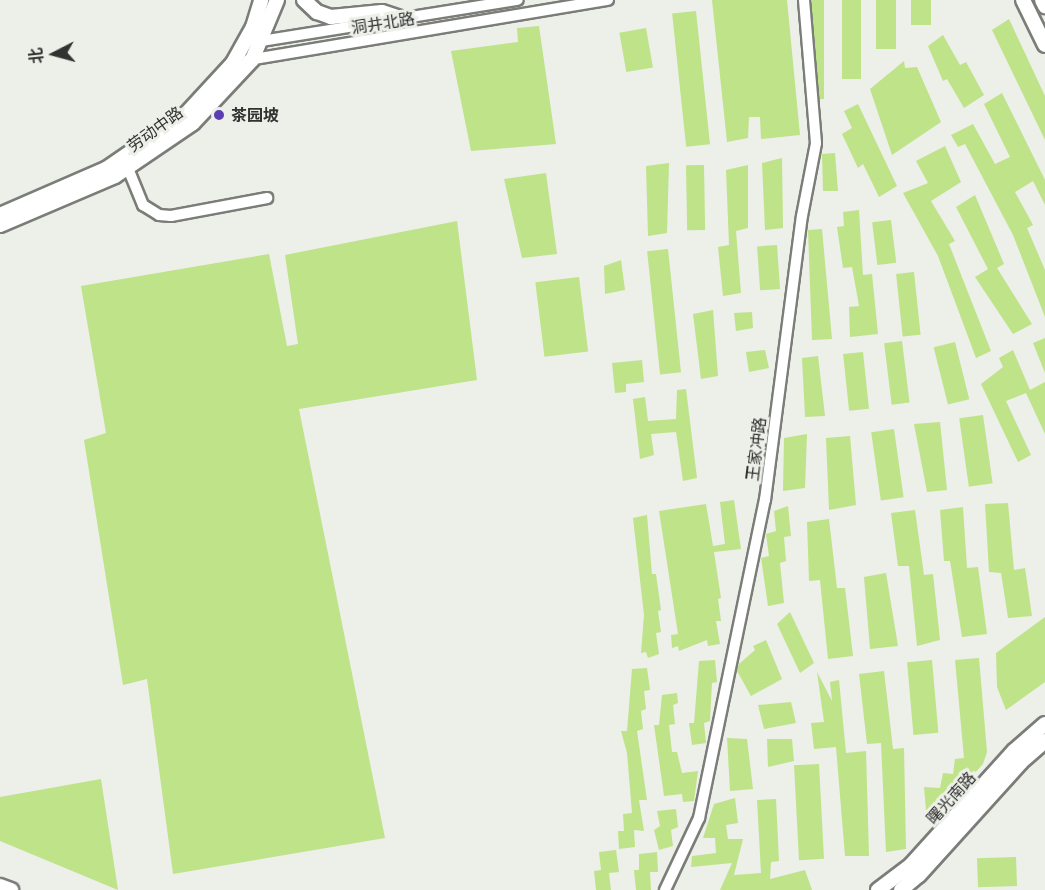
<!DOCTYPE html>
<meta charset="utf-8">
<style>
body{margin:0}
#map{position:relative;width:1045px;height:890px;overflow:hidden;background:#edefe9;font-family:"PT Sans","Noto Sans SC",sans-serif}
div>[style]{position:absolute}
.building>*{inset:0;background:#bee389;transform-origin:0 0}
.roads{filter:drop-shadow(2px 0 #7a7d78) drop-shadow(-2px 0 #7a7d78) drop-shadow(0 2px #7a7d78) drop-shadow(0 -2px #7a7d78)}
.minor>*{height:10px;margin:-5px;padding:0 5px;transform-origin:5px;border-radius:5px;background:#fff}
.major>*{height:14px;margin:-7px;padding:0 7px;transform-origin:7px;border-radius:7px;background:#fff}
.dots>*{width:16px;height:16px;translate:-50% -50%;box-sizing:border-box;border:3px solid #edefe9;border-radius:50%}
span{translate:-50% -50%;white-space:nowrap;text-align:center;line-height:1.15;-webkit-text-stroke:6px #edefe9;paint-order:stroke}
.street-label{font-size:16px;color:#323331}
.poi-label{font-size:16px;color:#323331;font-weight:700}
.left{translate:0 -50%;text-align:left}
.north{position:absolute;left:24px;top:24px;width:60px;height:60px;-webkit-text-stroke:4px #edefe9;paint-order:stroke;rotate:264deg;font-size:16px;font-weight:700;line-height:24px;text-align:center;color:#323331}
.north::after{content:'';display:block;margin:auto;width:21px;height:27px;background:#323331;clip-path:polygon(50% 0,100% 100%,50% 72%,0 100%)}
</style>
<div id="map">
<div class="building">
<i style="clip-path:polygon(712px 0,787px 0,800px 135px,761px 139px,760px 117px,749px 117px,748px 138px,727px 142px)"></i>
<i style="left:812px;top:0;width:12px;height:99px"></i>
<i style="left:842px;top:0;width:19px;height:79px"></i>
<i style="left:876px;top:0;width:20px;height:49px"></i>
<i style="left:911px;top:0;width:20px;height:25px"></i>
<i style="left:696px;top:11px;width:134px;height:24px;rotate:84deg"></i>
<i style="clip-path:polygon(1009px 19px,1045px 96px,1045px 140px,992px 30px)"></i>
<i style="clip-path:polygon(539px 26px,556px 144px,471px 151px,451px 51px,518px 42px,517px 28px)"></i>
<i style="left:646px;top:28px;width:40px;height:27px;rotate:80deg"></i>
<i style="clip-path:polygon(943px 35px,960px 65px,966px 62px,984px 95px,964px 108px,947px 79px,943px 81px,928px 46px)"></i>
<i style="clip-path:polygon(904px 61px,905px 68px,917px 67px,941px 122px,892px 155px,870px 89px)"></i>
<i style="clip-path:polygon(1002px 93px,1045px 180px,1045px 205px,1033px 181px,1015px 192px,1033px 225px,1027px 228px,1045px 270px,1045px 317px,1013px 235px,965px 144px,958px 147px,951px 135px,973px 124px,995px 164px,1010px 157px,984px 104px)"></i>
<i style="clip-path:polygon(858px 104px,897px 186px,879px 197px,863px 164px,858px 168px,842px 134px,852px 128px,844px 111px)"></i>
<i style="clip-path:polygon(945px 146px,961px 182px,931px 201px,955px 241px,949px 244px,991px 351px,976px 358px,938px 256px,903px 193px,928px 183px,916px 161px)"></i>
<i style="clip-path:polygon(835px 153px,838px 191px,823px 191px,822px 154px)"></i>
<i style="clip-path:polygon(782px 158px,783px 228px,765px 230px,762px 163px)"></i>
<i style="clip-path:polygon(669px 163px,667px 233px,648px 236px,646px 166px)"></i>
<i style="left:704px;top:165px;width:65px;height:18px;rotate:89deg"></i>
<i style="clip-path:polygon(748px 165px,748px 228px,736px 231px,741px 293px,723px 296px,718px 247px,729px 245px,726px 170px)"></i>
<i style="clip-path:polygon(546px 173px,557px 254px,522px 258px,504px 179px)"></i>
<i style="clip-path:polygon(975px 195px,1004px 264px,997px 268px,1032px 324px,1013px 334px,975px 277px,988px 269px,956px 207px)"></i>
<i style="clip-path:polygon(859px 210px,863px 275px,872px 274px,878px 334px,850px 337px,849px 307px,859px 306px,852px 267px,843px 268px,837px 227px,844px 226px,843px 212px)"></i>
<i style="left:891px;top:220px;width:43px;height:19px;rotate:83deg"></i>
<i style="clip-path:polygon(457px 221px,477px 380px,299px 409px,385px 838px,173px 874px,147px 679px,123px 685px,84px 440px,106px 433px,81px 286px,269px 254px,287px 346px,298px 344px,285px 255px)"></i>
<i style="clip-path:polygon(822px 229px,832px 339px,812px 340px,808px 230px)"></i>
<i style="left:777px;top:245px;width:44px;height:20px;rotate:86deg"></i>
<i style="left:668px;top:249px;width:124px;height:21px;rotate:84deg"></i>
<i style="clip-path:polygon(621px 260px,625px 290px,605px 294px,604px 266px)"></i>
<i style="left:914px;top:272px;width:63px;height:18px;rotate:84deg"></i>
<i style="left:579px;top:277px;width:75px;height:44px;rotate:83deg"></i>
<i style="clip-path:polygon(713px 310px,718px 376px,701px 379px,693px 314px)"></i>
<i style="clip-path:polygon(752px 312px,753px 328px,736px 331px,734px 313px)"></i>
<i style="clip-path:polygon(1045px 338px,1045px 373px,1033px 343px)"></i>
<i style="left:902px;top:341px;width:62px;height:18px;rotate:83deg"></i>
<i style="left:955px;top:342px;width:59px;height:22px;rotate:76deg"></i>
<i style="clip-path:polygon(765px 350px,769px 368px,749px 372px,746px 352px)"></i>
<i style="clip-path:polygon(1013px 350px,1030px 390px,1045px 382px,1045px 434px,1026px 393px,1006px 401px,1031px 455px,1018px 462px,981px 384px,1003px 367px,999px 358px)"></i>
<i style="left:863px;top:352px;width:57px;height:20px;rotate:84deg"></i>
<i style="clip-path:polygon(818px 356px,825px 416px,805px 417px,802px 358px)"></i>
<i style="clip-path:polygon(642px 360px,644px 382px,626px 384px,626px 392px,615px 393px,612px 363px)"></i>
<i style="clip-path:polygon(686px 389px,697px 478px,683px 481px,676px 432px,651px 434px,654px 455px,640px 459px,633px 399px,645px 397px,648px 421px,676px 419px,677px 390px)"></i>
<i style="left:983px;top:415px;width:69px;height:24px;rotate:82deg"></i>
<i style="clip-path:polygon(940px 422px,947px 490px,927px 492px,914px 424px)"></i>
<i style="left:894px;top:429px;width:69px;height:23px;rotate:82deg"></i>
<i style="clip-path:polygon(807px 434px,805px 488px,783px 491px,784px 438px)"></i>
<i style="clip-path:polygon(850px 436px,856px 505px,829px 510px,826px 438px)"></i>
<i style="clip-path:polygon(734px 500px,741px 549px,714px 552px,721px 598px,718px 599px,721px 621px,716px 621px,720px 644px,708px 646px,707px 640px,679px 651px,678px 646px,672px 648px,671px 635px,678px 634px,659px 511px,706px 504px,713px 546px,725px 544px,720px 502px)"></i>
<i style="clip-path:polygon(1008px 503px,1014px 570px,1025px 568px,1032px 616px,1008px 618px,1001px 573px,989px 572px,985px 504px)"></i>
<i style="clip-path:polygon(788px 506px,791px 536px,784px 537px,786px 561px,780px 563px,784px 603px,768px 606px,761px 558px,769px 556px,766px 534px,776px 531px,774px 511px)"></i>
<i style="clip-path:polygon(963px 507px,967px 568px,978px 567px,987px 634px,962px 637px,950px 561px,944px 561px,940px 510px)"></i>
<i style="clip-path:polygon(915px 510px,924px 575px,933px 574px,940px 640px,917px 646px,909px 566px,898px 566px,891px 513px)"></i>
<i style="clip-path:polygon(647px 515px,652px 574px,656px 574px,661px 610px,658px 611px,661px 632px,656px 633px,659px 654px,648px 658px,646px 652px,641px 653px,644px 615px,633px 518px)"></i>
<i style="clip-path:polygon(829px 519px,837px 588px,845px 588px,853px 656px,828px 659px,820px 580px,809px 581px,807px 522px)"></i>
<i style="clip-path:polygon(886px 573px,898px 646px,870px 649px,864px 577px)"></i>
<i style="clip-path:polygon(790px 612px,814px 663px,800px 673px,777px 624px)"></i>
<i style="clip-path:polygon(1045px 617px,1045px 682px,1006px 710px,997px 687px,996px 653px)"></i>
<i style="clip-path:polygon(766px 640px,782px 679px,751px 696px,737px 671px,739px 664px,755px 650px,753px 646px)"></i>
<i style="clip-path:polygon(979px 658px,987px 752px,983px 764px,943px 808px,926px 810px,924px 787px,940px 788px,943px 773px,953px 774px,955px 759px,964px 758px,955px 660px)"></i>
<i style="clip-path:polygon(715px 660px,717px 682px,712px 683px,710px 721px,704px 723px,706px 743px,692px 745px,689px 723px,694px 723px,699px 661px)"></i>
<i style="left:932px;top:660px;width:73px;height:25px;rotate:85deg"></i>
<i style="clip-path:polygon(647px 668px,650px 690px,644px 691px,646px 709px,641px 711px,643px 729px,637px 731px,647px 800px,639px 800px,644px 831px,634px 830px,635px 847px,619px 849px,618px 831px,624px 831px,623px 814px,632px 813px,627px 753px,621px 731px,627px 731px,632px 669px)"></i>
<i style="clip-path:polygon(884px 671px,893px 749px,904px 748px,906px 849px,886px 852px,881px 743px,867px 744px,859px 674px)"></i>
<i style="clip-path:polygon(817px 672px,832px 701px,830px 682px,839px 680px,846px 753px,866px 751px,869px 856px,845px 856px,836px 747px,814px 749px,811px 723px,824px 722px)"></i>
<i style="clip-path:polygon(677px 693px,678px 703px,673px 705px,675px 724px,669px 725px,672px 752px,677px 752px,682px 773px,698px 771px,694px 801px,683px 802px,682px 794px,664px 796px,654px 725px,659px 725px,662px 695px)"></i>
<i style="clip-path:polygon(791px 702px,796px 723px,764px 729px,758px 705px)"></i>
<i style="clip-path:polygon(727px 738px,747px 739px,753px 789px,730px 791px)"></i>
<i style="clip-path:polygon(767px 739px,792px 739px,794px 761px,768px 767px)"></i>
<i style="left:819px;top:764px;width:95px;height:25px;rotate:87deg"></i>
<i style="clip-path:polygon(101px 779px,118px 890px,0 841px,0 797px)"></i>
<i style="clip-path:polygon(735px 798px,738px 823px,726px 825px,728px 839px,743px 839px,734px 875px,761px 873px,757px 800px,776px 799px,779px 861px,771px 862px,770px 879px,805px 870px,812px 890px,720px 890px,732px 863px,691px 867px,692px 856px,716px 853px,715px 838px,703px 838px,714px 804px)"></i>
<i style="clip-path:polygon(676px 809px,678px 827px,671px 830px,673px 846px,659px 850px,654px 830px,660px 826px,657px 811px)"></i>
<i style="clip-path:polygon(616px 850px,619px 872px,609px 873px,611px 890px,596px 890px,594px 871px,601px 870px,599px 852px)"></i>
<i style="clip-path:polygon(657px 852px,658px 872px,650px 872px,651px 890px,636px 890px,634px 870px,639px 870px,639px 854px)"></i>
<i style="left:1016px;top:857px;width:29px;height:39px;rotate:88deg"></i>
</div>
<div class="roads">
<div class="minor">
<i style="left:255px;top:42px;width:266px;rotate:-9.1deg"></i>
<i style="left:248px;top:60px;width:365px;rotate:-9.5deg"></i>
<i style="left:125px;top:161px;width:48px;rotate:67.8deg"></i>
<i style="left:143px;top:205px;width:19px;rotate:32deg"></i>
<i style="left:159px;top:215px;width:12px;rotate:5deg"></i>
<i style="left:171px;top:216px;width:98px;rotate:-10.6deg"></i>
<i style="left:665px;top:890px;width:80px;rotate:-64.7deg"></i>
<i style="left:699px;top:818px;width:325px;rotate:-78.3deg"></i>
<i style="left:765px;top:500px;width:286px;rotate:-82.6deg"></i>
<i style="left:802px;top:216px;width:74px;rotate:-79.1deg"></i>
<i style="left:816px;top:143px;width:144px;rotate:-94.8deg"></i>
</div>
<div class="major">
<i style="left:304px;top:0;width:18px;rotate:43deg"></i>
<i style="left:317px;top:12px;width:15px;rotate:20deg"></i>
<i style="left:331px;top:17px;width:51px;rotate:-5.6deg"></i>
<i style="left:382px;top:12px;width:19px;rotate:18deg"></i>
<i style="left:1023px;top:0;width:50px;rotate:63.9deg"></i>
<i style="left:1042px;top:0;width:7px;rotate:63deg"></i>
<i style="left:0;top:215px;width:116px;rotate:-23.5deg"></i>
<i style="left:106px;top:169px;width:97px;rotate:-34.5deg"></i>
<i style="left:186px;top:114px;width:69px;rotate:-47.3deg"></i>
<i style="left:233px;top:63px;width:41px;rotate:-60.9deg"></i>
<i style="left:253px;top:27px;width:28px;rotate:-73deg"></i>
<i style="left:0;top:225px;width:125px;rotate:-23.1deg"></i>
<i style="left:115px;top:176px;width:94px;rotate:-34.2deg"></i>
<i style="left:193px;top:123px;width:86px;rotate:-46.9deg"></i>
<i style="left:252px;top:60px;width:65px;rotate:-67.4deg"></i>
<i style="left:0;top:886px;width:12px;rotate:20deg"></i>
<i style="left:878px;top:890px;width:41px;rotate:-37.1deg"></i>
<i style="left:911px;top:865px;width:154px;rotate:-47.9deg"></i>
<i style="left:1014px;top:751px;width:41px;rotate:-41.1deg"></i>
<i style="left:901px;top:890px;width:23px;rotate:-40deg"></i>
<i style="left:919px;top:875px;width:152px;rotate:-47.9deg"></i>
<i style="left:1021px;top:762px;width:32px;rotate:-41deg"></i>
</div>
</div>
<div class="dots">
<i style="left:219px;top:115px;background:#5b3db6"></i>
</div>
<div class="street-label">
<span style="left:383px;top:23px;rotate:-9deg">洞井北路</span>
<span style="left:155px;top:129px;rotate:-36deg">劳动中路</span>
<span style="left:756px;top:449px;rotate:-83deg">王家冲路</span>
<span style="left:951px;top:798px;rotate:-48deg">曙光南路</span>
</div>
<div class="poi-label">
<span class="left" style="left:231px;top:115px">茶园坡</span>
</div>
<div class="north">北</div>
</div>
